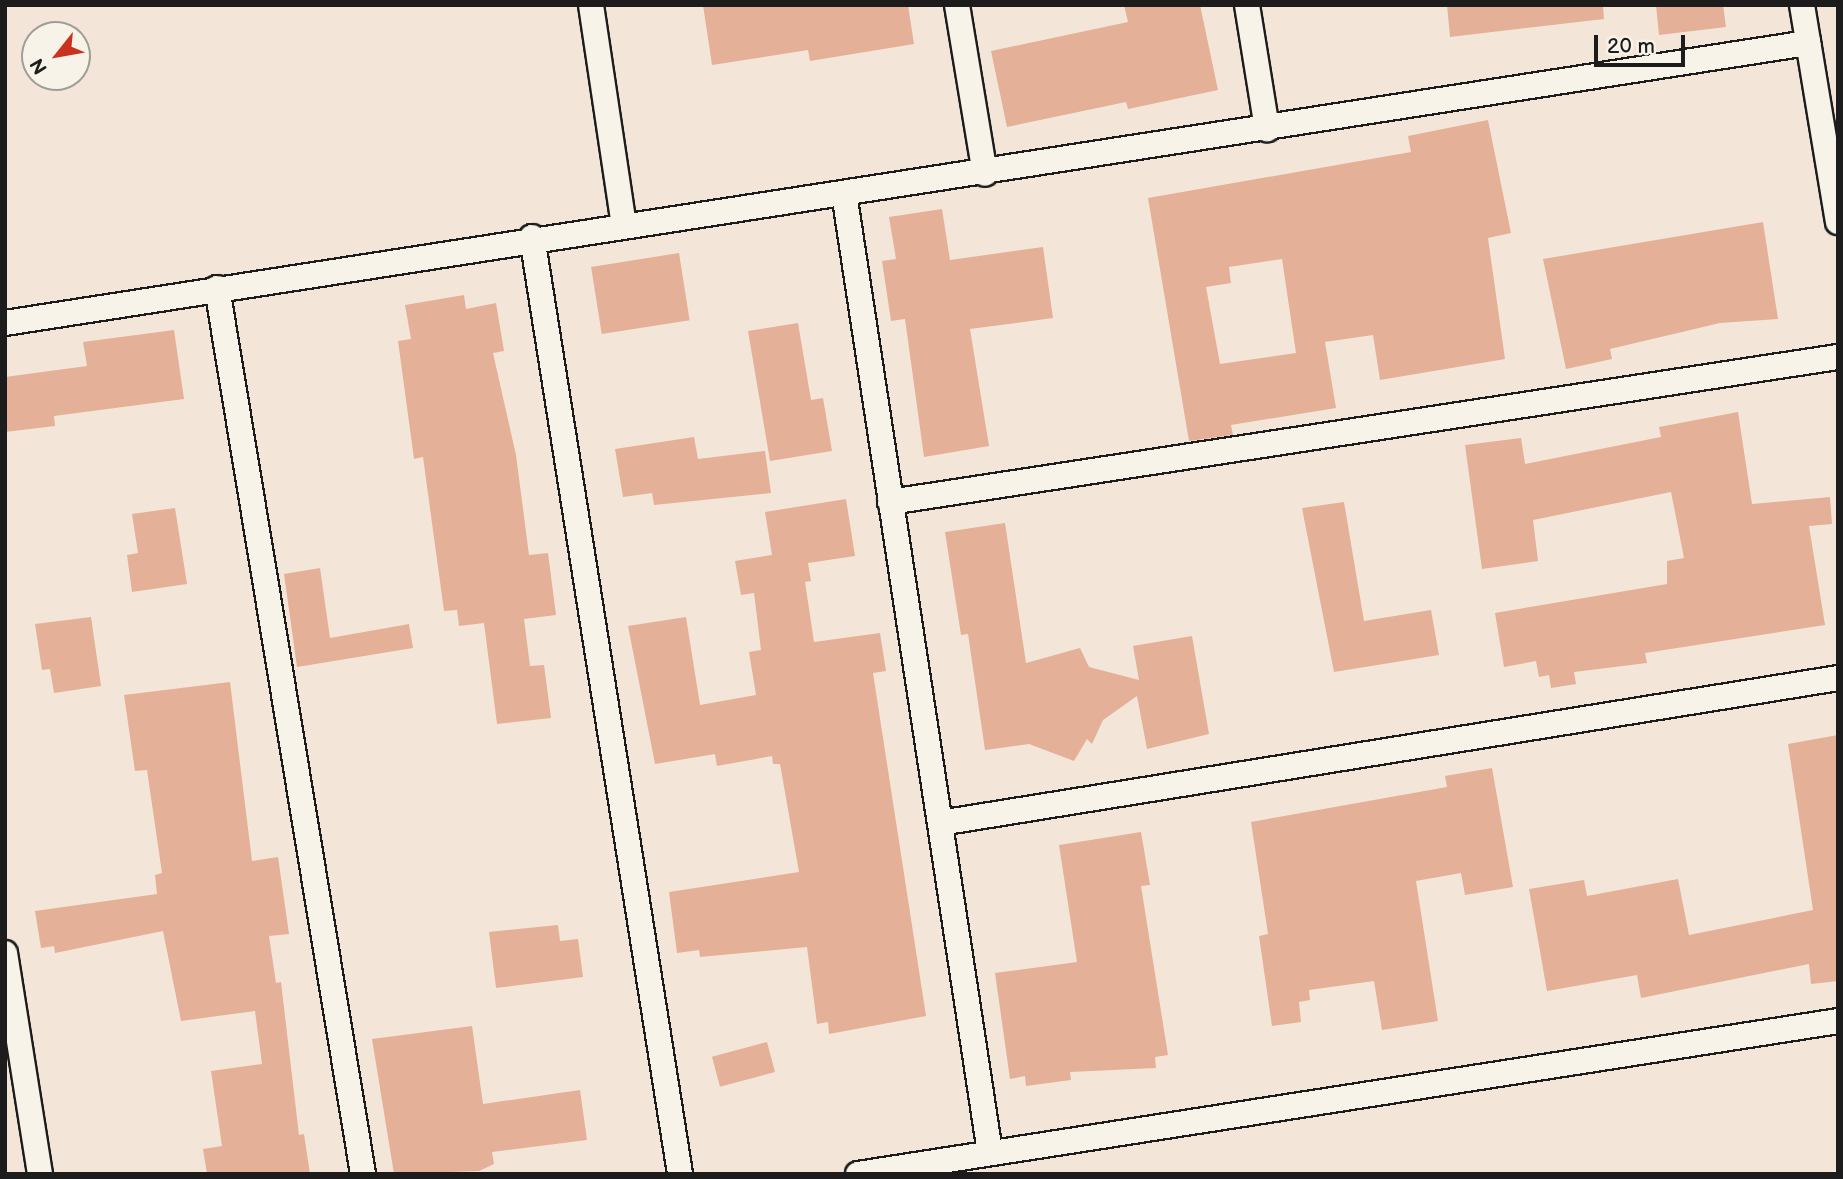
<!DOCTYPE html>
<style>
body{margin:0}
#map{position:relative;width:1843px;height:1179px;overflow:hidden;background:#f3e6d8;font-family:"Balsamiq Sans",sans-serif}
div>[style]{position:absolute}
.building>*{inset:0;background:#e4b098;transform-origin:0 0}
.roads{filter:drop-shadow(2px 0 #1c1c1c) drop-shadow(-2px 0 #1c1c1c) drop-shadow(0 2px #1c1c1c) drop-shadow(0 -2px #1c1c1c)}
.minor>*{height:24px;margin:-12px;padding:0 12px;transform-origin:12px;border-radius:12px;background:#f7f3e8}
span{translate:-50% -50%;white-space:nowrap;text-align:center;line-height:1.15;-webkit-text-stroke:5px #f7f3e8;paint-order:stroke}
.frame{position:absolute;inset:0;border:7px solid #1c1c1c;pointer-events:none}
.north{position:absolute;left:21px;top:21px;width:70px;height:70px;box-sizing:border-box;background:#f7f3e8;border:2px solid #9f9d96;border-radius:50%;rotate:239deg;font-size:19px;font-weight:700;line-height:28px;text-align:center;color:#1c1c1c}
.north::after{content:'';display:block;margin:auto;width:24px;height:32px;background:#c8321e;clip-path:polygon(50% 0,100% 100%,50% 72%,0 100%)}
.scale{position:absolute;left:1594px;top:35px;width:91px;height:32px;box-sizing:border-box;border:4px solid #1c1c1c;border-top:0;padding-left:9px;font-size:21px;line-height:24px;white-space:nowrap;color:#1c1c1c;-webkit-text-stroke:5px #f7f3e8;paint-order:stroke}
</style>
<div id="map">
<div class="building">
<i style="clip-path:polygon(703px 5px,908px 5px,914px 44px,810px 61px,808px 50px,712px 65px)"></i>
<i style="clip-path:polygon(1124px 5px,1200px 5px,1218px 90px,1128px 109px,1126px 102px,1007px 127px,991px 51px,1128px 22px)"></i>
<i style="clip-path:polygon(1447px 5px,1603px 5px,1604px 19px,1450px 37px)"></i>
<i style="clip-path:polygon(1656px 5px,1723px 5px,1726px 27px,1659px 35px)"></i>
<i style="clip-path:polygon(evenodd,1488px 120px,1511px 233px,1488px 238px,1505px 359px,1380px 380px,1373px 335px,1325px 342px,1336px 408px,1231px 425px,1233px 435px,1189px 441px,1148px 198px,1411px 152px,1408px 136px,1488px 120px,1282px 259px,1296px 353px,1220px 364px,1206px 287px,1231px 283px,1229px 267px,1282px 259px)"></i>
<i style="clip-path:polygon(942px 209px,950px 260px,1043px 247px,1053px 318px,970px 329px,989px 446px,924px 457px,905px 319px,891px 321px,882px 261px,896px 259px,889px 217px)"></i>
<i style="clip-path:polygon(1763px 222px,1778px 319px,1720px 323px,1610px 349px,1612px 359px,1566px 369px,1543px 259px)"></i>
<i style="left:679px;top:253px;width:68px;height:89px;rotate:81deg"></i>
<i style="clip-path:polygon(464px 295px,466px 309px,496px 303px,504px 351px,493px 353px,516px 455px,529px 555px,548px 553px,556px 615px,524px 619px,530px 666px,544px 665px,551px 718px,497px 724px,484px 623px,459px 626px,457px 610px,444px 611px,423px 457px,414px 459px,398px 341px,411px 339px,405px 305px)"></i>
<i style="clip-path:polygon(798px 323px,811px 400px,823px 398px,832px 451px,770px 461px,748px 331px)"></i>
<i style="clip-path:polygon(174px 330px,184px 399px,54px 416px,55px 426px,5px 432px,5px 377px,87px 366px,83px 342px)"></i>
<i style="clip-path:polygon(1738px 412px,1752px 504px,1830px 497px,1832px 524px,1809px 526px,1825px 625px,1645px 653px,1647px 663px,1574px 672px,1576px 684px,1551px 688px,1549px 675px,1539px 677px,1536px 661px,1504px 667px,1495px 613px,1667px 584px,1667px 561px,1684px 558px,1671px 492px,1533px 520px,1538px 561px,1482px 569px,1465px 445px,1521px 438px,1525px 464px,1661px 437px,1659px 427px)"></i>
<i style="clip-path:polygon(694px 437px,698px 459px,765px 451px,771px 493px,654px 505px,652px 493px,623px 497px,615px 449px)"></i>
<i style="clip-path:polygon(846px 499px,855px 556px,808px 563px,811px 581px,805px 582px,814px 642px,880px 633px,886px 671px,873px 673px,926px 1016px,829px 1034px,828px 1022px,817px 1024px,807px 947px,700px 957px,699px 950px,677px 953px,669px 892px,799px 872px,780px 764px,773px 764px,772px 756px,717px 766px,715px 754px,655px 764px,628px 626px,686px 617px,700px 705px,756px 695px,749px 652px,761px 650px,754px 593px,741px 595px,735px 561px,772px 555px,765px 512px)"></i>
<i style="clip-path:polygon(1344px 502px,1364px 621px,1431px 610px,1439px 655px,1334px 672px,1302px 508px)"></i>
<i style="clip-path:polygon(175px 508px,187px 584px,132px 592px,127px 555px,138px 553px,132px 514px)"></i>
<i style="clip-path:polygon(1005px 523px,1026px 663px,1080px 648px,1089px 667px,1139px 680px,1133px 646px,1192px 636px,1209px 734px,1147px 749px,1137px 696px,1103px 720px,1092px 744px,1087px 739px,1074px 761px,1029px 744px,985px 750px,968px 634px,961px 635px,945px 532px)"></i>
<i style="clip-path:polygon(320px 568px,330px 638px,409px 624px,413px 648px,297px 667px,284px 574px)"></i>
<i style="clip-path:polygon(91px 617px,101px 686px,54px 693px,50px 669px,42px 670px,35px 624px)"></i>
<i style="clip-path:polygon(230px 682px,252px 861px,278px 857px,289px 934px,269px 936px,276px 983px,281px 982px,299px 1135px,304px 1134px,310px 1174px,207px 1174px,203px 1149px,222px 1146px,211px 1071px,262px 1064px,255px 1011px,181px 1021px,163px 931px,55px 953px,54px 946px,41px 948px,35px 911px,157px 894px,155px 875px,162px 873px,147px 770px,135px 771px,124px 695px)"></i>
<i style="clip-path:polygon(1838px 735px,1838px 981px,1811px 984px,1809px 964px,1641px 998px,1637px 975px,1547px 991px,1529px 889px,1584px 880px,1587px 896px,1678px 879px,1689px 935px,1813px 910px,1788px 744px)"></i>
<i style="clip-path:polygon(1492px 768px,1513px 887px,1465px 895px,1461px 873px,1416px 881px,1438px 1021px,1382px 1030px,1374px 981px,1309px 990px,1310px 1000px,1299px 1002px,1301px 1022px,1272px 1026px,1259px 936px,1268px 934px,1251px 822px,1447px 787px,1445px 776px)"></i>
<i style="clip-path:polygon(1141px 832px,1150px 885px,1141px 886px,1168px 1055px,1155px 1057px,1156px 1068px,1070px 1072px,1071px 1080px,1026px 1086px,1025px 1076px,1010px 1079px,995px 973px,1077px 962px,1059px 845px)"></i>
<i style="clip-path:polygon(558px 925px,560px 941px,578px 939px,583px 977px,496px 988px,489px 932px)"></i>
<i style="clip-path:polygon(472px 1026px,483px 1104px,580px 1090px,587px 1140px,492px 1152px,494px 1164px,479px 1171px,394px 1174px,372px 1039px)"></i>
<i style="left:767px;top:1042px;width:31px;height:57px;rotate:75deg"></i>
</div>
<div class="roads">
<div class="minor">
<i style="left:591px;top:5px;width:222px;rotate:81.5deg"></i>
<i style="left:957px;top:5px;width:171px;rotate:80.6deg"></i>
<i style="left:1247px;top:5px;width:126px;rotate:80.8deg"></i>
<i style="left:1802px;top:5px;width:220px;rotate:80.6deg"></i>
<i style="left:844px;top:193px;width:971px;rotate:81.35deg"></i>
<i style="left:532px;top:237px;width:949px;rotate:81.02deg"></i>
<i style="left:217px;top:288px;width:898px;rotate:80.64deg"></i>
<i style="left:5px;top:323px;width:1825px;rotate:-8.83deg"></i>
<i style="left:890px;top:502px;width:959px;rotate:-8.7deg"></i>
<i style="left:940px;top:823px;width:910px;rotate:-9.17deg"></i>
<i style="left:5px;top:953px;width:224px;rotate:81deg"></i>
<i style="left:858px;top:1174px;width:992px;rotate:-8.87deg"></i>
</div>
</div>
<div class="frame"></div>
<div class="north">N</div>
<div class="scale">20 m</div>
</div>
